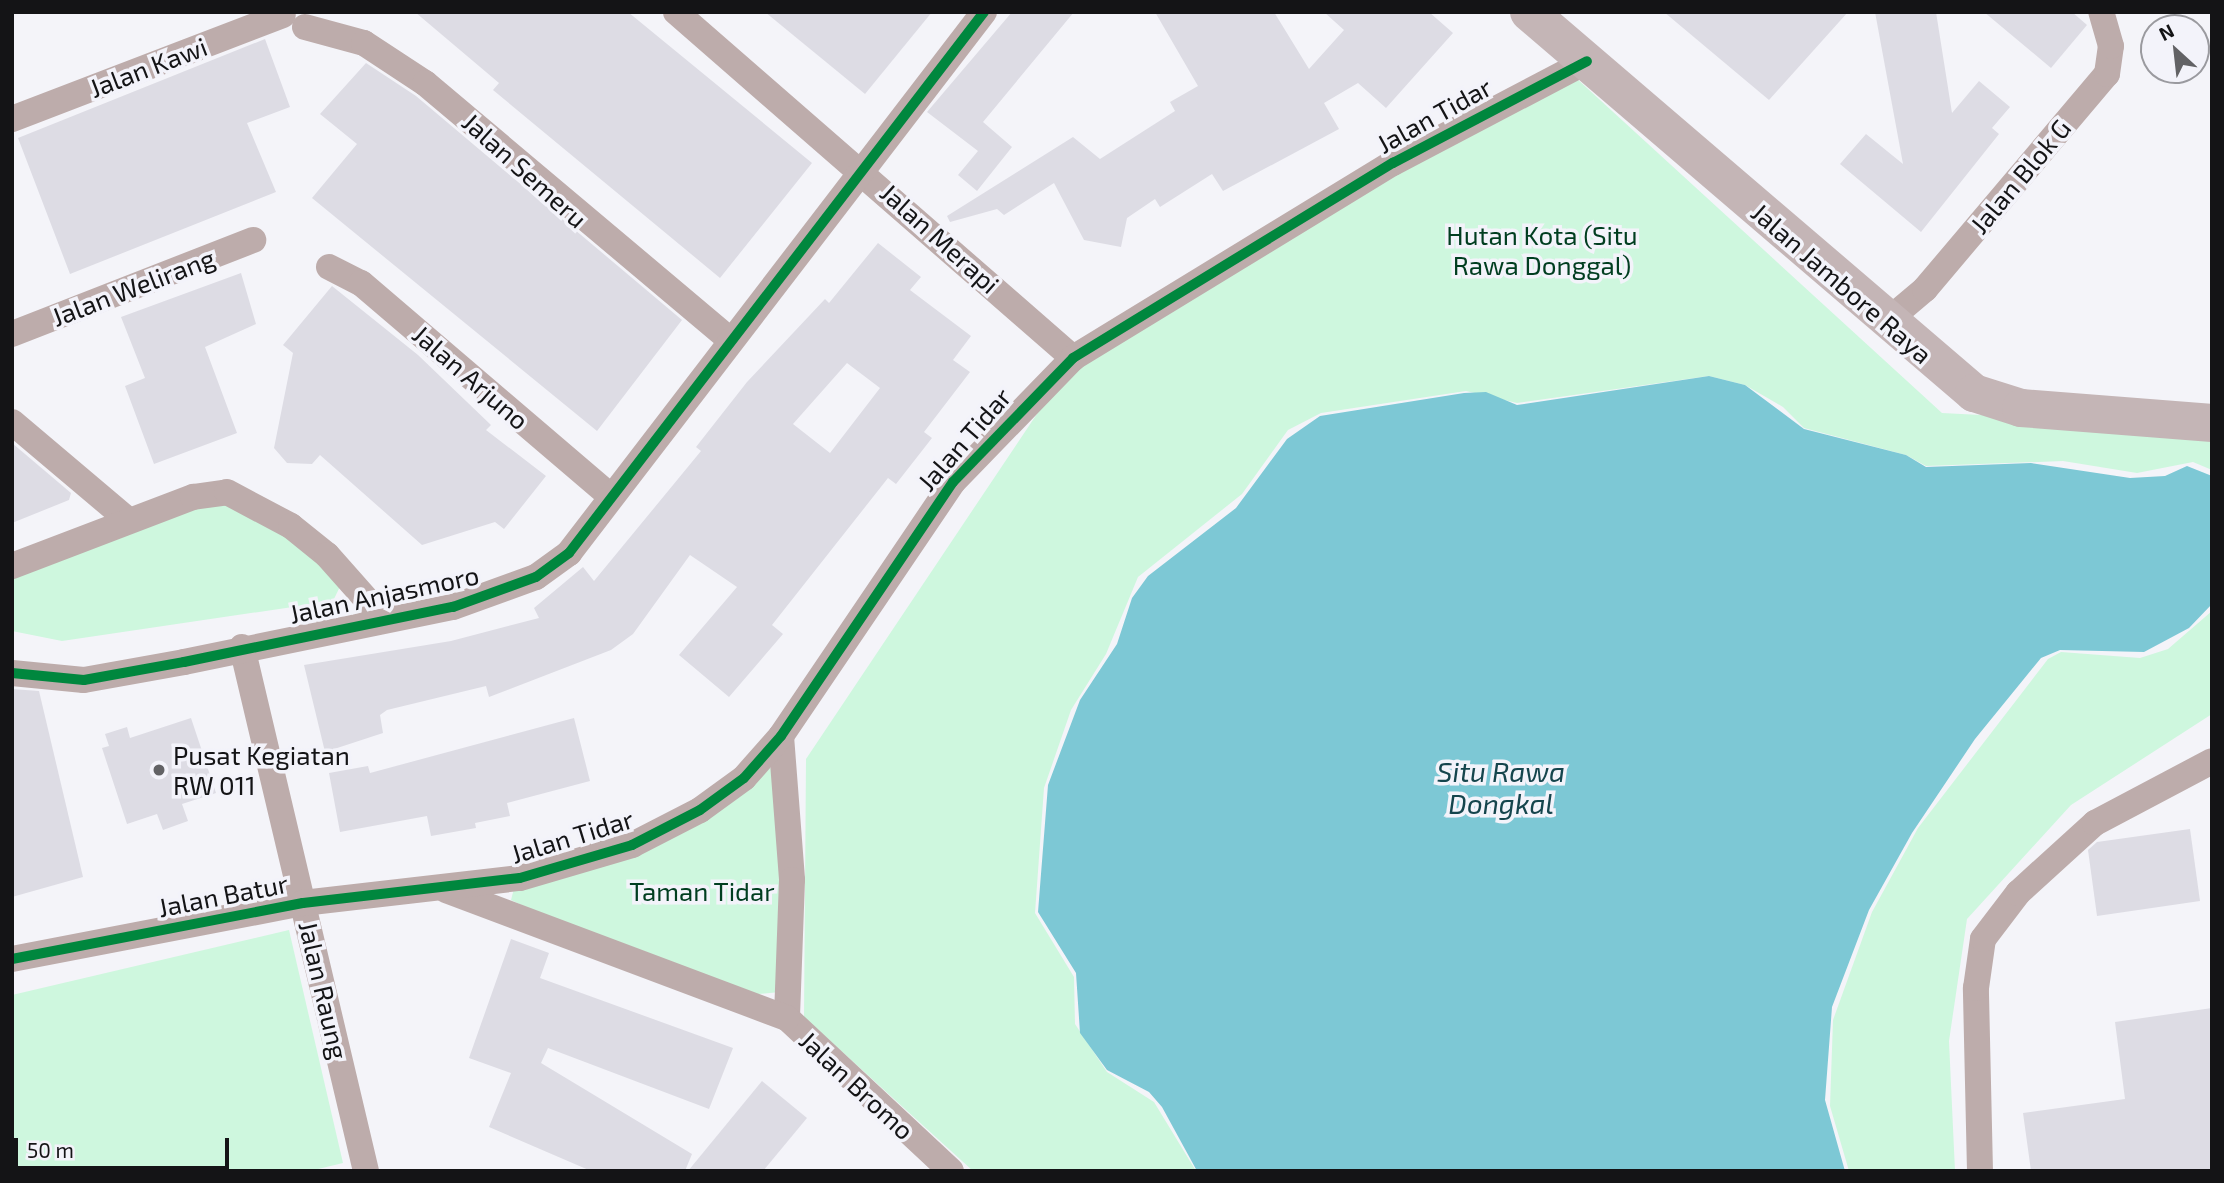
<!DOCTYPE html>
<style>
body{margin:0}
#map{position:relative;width:2224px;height:1183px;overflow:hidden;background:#f4f4f9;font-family:"Exo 2",sans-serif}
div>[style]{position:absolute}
.green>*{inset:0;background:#cef7de}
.water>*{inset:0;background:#7dc8d5}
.building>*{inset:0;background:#dddce4}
.street>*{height:26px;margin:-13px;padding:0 13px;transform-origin:13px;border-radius:13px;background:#bdacab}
.secondary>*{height:38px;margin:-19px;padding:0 19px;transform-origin:19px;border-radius:19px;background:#c4b5b6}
.cycleway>*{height:10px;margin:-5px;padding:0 5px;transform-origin:5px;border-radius:5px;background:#00873e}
.dots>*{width:19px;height:19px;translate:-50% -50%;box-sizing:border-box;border:4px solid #f3f3fa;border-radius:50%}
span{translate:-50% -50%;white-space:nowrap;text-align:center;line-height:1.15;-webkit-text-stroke:7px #f3f3fa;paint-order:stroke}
.street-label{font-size:26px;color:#141416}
.park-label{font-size:26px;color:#013e20}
.poi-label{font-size:26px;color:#141416}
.left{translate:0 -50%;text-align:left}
.water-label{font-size:28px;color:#15454d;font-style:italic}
.frame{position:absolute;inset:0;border:14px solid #141416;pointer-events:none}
.north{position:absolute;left:2140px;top:14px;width:70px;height:70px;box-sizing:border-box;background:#f3f3fa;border:2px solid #9a9a9f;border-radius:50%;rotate:333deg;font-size:19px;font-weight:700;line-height:28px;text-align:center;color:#141416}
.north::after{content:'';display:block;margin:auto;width:24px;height:32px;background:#626265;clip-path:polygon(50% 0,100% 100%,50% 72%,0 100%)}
.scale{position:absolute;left:14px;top:1138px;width:215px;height:32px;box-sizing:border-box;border:4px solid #141416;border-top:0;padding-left:9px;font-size:21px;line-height:24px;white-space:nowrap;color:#141416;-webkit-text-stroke:5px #f3f3fa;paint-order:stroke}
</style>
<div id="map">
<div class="green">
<i style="clip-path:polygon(1576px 78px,1942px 413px,2212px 427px,2212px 470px,2193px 462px,2137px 473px,2063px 461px,1926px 466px,1906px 455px,1804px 428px,1783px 407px,1745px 385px,1709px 376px,1517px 403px,1466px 391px,1321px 413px,1288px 430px,1242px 494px,1138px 577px,1106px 654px,1071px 710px,1044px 788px,1035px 913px,1074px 977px,1075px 1024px,1107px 1072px,1154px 1102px,1196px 1171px,973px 1171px,804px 1017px,806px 759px,1073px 360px,1214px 261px)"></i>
<i style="clip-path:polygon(227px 483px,349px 568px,333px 601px,62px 641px,12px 631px,12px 563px)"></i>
<i style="clip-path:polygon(2212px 611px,2212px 714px,2071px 805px,1967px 919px,1949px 1041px,1955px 1171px,1849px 1171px,1830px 1106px,1833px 1020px,1872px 912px,1918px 828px,2048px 659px,2061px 652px,2140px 658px,2168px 649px)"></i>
<i style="clip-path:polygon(763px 766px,777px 770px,786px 872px,780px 992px,747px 995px,589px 937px,511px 900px,517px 877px,727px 794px)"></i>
<i style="clip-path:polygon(289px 930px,343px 1163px,310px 1171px,12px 1171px,12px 995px)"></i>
</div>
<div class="water">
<i style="clip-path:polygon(1709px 376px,1745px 385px,1804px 429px,1906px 455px,1926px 467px,2031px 463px,2130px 478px,2165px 476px,2187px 466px,2212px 476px,2212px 604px,2189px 628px,2144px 652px,2060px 650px,2041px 658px,1975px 739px,1912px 833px,1869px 910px,1832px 1007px,1825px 1100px,1845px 1171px,1197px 1171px,1162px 1107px,1149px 1092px,1107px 1070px,1080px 1033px,1076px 973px,1038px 912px,1048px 785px,1080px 700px,1117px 644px,1132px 598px,1148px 576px,1236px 508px,1287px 439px,1320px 416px,1464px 393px,1486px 392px,1517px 405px)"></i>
</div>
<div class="building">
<i style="clip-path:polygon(415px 12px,628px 12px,812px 163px,720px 278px,493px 90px,499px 83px)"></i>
<i style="clip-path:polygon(765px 12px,932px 12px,865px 94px)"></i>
<i style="clip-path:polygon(1012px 12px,1074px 12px,983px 122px,1012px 147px,977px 191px,958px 175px,978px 151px,927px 112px)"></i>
<i style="clip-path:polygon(1155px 12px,1274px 12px,1309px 69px,1344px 30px,1324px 12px,1429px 12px,1453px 33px,1386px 108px,1358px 83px,1324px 103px,1339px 129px,1223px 191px,1212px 174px,1160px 207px,1155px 199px,1127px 218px,1121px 247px,1084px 240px,1054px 183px,1004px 215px,997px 209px,950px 222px,947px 216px,1073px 137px,1100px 159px,1175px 111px,1170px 102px,1198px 86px)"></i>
<i style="clip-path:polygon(1664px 12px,1848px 12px,1769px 100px)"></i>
<i style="clip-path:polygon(1875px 12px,1936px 12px,1952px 113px,1979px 81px,2010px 107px,1992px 128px,1999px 134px,1921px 232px,1840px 164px,1866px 134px,1903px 164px)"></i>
<i style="clip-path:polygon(1984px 12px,2072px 12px,2087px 25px,2051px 68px)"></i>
<i style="clip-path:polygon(265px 39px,290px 107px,247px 123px,276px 192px,70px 274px,18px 138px)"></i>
<i style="clip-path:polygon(366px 63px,416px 96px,682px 320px,597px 431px,312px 198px,357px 144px,320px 114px)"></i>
<i style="clip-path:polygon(evenodd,878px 243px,921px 277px,910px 290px,971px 336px,953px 360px,970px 372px,924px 432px,932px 438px,896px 484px,888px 478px,772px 625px,783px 634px,729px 697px,679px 655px,737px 587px,690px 555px,633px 634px,611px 650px,489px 697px,486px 686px,387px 710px,380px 715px,383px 733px,325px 752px,304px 665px,451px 641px,539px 618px,534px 608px,583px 567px,594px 581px,701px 451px,696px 447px,747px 382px,825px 299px,829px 303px,878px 243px,847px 363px,880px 388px,830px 453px,793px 424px,847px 363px)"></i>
<i style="clip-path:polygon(241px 273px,256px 324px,205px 347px,237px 433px,154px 464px,125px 386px,145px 378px,121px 317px)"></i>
<i style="clip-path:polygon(332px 286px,418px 355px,491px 425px,486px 430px,546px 476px,504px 529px,495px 522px,422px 545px,320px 455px,312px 464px,287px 463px,274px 448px,293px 353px,283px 345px)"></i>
<i style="clip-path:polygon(12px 443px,71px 493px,69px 500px,12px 523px)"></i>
<i style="clip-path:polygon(12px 689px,39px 691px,83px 877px,12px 897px)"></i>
<i style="clip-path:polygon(191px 718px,216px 793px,182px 804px,188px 821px,163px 830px,157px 814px,127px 824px,102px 748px,109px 746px,105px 734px,127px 727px,130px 738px)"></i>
<i style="clip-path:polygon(574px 718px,590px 781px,507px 803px,510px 816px,475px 823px,476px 828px,431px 836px,427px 816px,340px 832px,329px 773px,368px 766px,370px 773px)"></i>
<i style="clip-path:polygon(2190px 829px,2200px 901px,2097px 916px,2088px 850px,2097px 842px)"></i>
<i style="clip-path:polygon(511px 939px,549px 953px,540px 978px,733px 1048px,709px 1109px,548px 1048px,541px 1063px,692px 1154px,685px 1171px,591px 1171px,489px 1127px,511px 1073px,469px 1058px)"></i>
<i style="clip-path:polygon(2212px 1008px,2212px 1171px,2031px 1171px,2023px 1113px,2125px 1099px,2115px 1022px)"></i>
<i style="clip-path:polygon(762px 1081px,807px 1118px,763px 1171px,688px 1171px)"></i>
</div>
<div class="street">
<i style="left:676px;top:12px;width:527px;rotate:41.07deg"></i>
<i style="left:305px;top:27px;width:61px;rotate:15.2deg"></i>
<i style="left:364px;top:43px;width:73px;rotate:33.3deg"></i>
<i style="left:425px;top:83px;width:400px;rotate:40.1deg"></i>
<i style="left:12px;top:119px;width:290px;rotate:-21deg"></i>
<i style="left:329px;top:267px;width:36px;rotate:27deg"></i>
<i style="left:361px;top:283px;width:325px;rotate:40.5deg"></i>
<i style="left:1886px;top:322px;width:51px;rotate:-40.2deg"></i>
<i style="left:1925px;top:289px;width:282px;rotate:-49.8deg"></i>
<i style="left:2107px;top:74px;width:28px;rotate:-82deg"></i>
<i style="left:2111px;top:46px;width:35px;rotate:-106deg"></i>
<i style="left:12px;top:334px;width:259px;rotate:-21.3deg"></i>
<i style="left:12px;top:422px;width:152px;rotate:40.2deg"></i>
<i style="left:12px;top:566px;width:194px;rotate:-20.9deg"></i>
<i style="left:193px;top:497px;width:34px;rotate:-8deg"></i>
<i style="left:227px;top:492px;width:72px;rotate:28deg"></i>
<i style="left:291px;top:526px;width:46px;rotate:38.9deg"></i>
<i style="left:327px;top:555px;width:84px;rotate:48.4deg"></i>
<i style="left:242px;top:647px;width:538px;rotate:76.69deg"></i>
<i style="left:12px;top:673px;width:72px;rotate:5.6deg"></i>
<i style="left:84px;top:680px;width:102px;rotate:-10.2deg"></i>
<i style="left:184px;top:662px;width:275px;rotate:-11.6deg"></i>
<i style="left:453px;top:607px;width:88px;rotate:-19.9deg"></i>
<i style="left:536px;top:577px;width:41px;rotate:-36deg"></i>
<i style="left:569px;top:553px;width:682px;rotate:-52.51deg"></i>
<i style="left:781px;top:736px;width:144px;rotate:85.6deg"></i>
<i style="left:792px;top:880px;width:138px;rotate:92.1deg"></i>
<i style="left:787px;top:1018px;width:224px;rotate:43deg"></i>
<i style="left:446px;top:890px;width:364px;rotate:20.6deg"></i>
<i style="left:12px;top:959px;width:296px;rotate:-10.9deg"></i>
<i style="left:303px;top:903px;width:218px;rotate:-6.6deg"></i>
<i style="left:520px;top:878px;width:117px;rotate:-16.4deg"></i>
<i style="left:632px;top:845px;width:76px;rotate:-27.2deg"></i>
<i style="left:700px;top:810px;width:54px;rotate:-36deg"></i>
<i style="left:744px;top:778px;width:56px;rotate:-48.6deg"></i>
<i style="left:781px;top:736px;width:307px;rotate:-55.9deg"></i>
<i style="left:953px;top:482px;width:173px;rotate:-45.9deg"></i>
<i style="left:1073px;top:358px;width:375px;rotate:-31.4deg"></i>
<i style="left:1393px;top:163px;width:219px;rotate:-27.7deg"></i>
<i style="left:1980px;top:1171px;width:183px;rotate:-91.3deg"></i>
<i style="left:1976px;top:988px;width:49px;rotate:-81.9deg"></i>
<i style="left:1983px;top:939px;width:58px;rotate:-52.7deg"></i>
<i style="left:2018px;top:893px;width:104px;rotate:-42.3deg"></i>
<i style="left:2095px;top:823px;width:132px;rotate:-27.9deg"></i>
</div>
<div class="secondary">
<i style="left:1529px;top:12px;width:586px;rotate:40.57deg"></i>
<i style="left:1974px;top:393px;width:49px;rotate:17.7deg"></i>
<i style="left:2021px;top:408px;width:192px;rotate:4.5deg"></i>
</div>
<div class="cycleway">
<i style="left:12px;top:673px;width:72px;rotate:5.6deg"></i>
<i style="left:84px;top:680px;width:102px;rotate:-10.2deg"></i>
<i style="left:184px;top:662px;width:275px;rotate:-11.6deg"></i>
<i style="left:453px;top:607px;width:88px;rotate:-19.9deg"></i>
<i style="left:536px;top:577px;width:41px;rotate:-36deg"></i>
<i style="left:569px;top:553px;width:682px;rotate:-52.51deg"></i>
<i style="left:12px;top:959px;width:296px;rotate:-10.9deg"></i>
<i style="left:303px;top:903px;width:218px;rotate:-6.6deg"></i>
<i style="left:520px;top:878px;width:117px;rotate:-16.4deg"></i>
<i style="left:632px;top:845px;width:76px;rotate:-27.2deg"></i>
<i style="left:700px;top:810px;width:54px;rotate:-36deg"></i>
<i style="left:744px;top:778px;width:56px;rotate:-48.6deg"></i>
<i style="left:781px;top:736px;width:307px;rotate:-55.9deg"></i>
<i style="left:953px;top:482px;width:173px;rotate:-45.9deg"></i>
<i style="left:1073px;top:358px;width:375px;rotate:-31.4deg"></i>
<i style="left:1393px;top:163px;width:219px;rotate:-27.7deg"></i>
</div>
<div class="dots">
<i style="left:159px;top:770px;background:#626265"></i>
</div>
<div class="street-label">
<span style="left:148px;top:67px;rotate:-21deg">Jalan Kawi</span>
<span style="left:1434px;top:115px;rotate:-29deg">Jalan Tidar</span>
<span style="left:525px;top:170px;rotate:42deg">Jalan Semeru</span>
<span style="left:2020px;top:176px;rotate:-50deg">Jalan Blok G</span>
<span style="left:940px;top:238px;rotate:42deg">Jalan Merapi</span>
<span style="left:1842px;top:283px;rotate:41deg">Jalan Jambore Raya</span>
<span style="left:133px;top:287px;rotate:-21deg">Jalan Welirang</span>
<span style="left:471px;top:377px;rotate:41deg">Jalan Arjuno</span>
<span style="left:964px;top:439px;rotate:-49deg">Jalan Tidar</span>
<span style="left:384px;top:594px;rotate:-12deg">Jalan Anjasmoro</span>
<span style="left:572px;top:836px;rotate:-17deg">Jalan Tidar</span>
<span style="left:223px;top:895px;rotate:-11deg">Jalan Batur</span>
<span style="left:324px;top:990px;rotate:77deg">Jalan Raung</span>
<span style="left:857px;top:1085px;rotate:43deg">Jalan Bromo</span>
</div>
<div class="park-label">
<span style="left:1542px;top:250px">Hutan Kota (Situ<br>Rawa Donggal)</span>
<span style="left:702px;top:891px">Taman Tidar</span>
</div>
<div class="poi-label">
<span class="left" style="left:173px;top:770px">Pusat Kegiatan<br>RW 011</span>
</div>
<div class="water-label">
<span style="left:1501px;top:787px">Situ Rawa<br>Dongkal</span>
</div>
<div class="frame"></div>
<div class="north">N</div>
<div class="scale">50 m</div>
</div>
